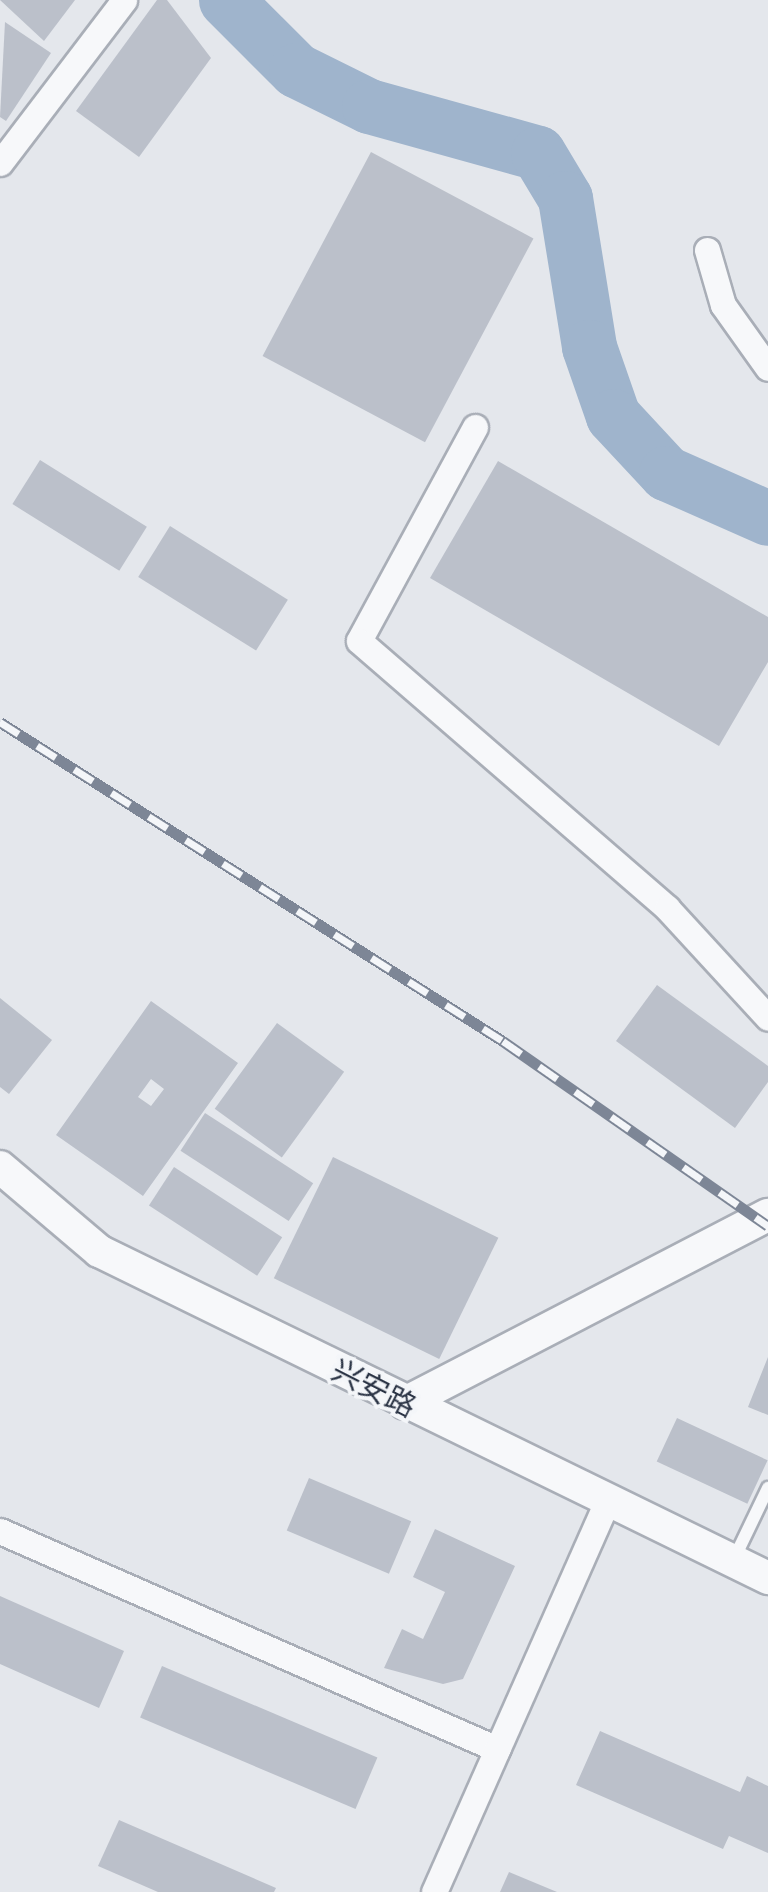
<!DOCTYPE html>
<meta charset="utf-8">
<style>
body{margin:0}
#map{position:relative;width:768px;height:1892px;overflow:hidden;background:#e4e7ec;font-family:"Noto Sans","Noto Sans SC",sans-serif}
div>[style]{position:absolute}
.river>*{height:55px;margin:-27.5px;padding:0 27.5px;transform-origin:27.5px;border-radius:27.5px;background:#9fb4cc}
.building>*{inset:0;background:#bbc0ca;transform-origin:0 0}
.roads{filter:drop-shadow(2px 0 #a9aeb7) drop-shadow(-2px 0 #a9aeb7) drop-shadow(0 2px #a9aeb7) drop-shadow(0 -2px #a9aeb7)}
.service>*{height:12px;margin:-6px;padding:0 6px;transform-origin:6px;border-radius:6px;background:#f7f8fa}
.minor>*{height:25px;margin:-12.5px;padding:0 12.5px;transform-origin:12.5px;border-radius:12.5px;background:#f7f8fa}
.tertiary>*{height:32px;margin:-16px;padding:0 16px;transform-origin:16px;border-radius:16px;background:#f7f8fa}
.rail>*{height:11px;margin-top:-5.5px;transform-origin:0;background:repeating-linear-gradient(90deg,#f4f6f9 0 22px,#7d8696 0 44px);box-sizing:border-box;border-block:2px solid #7d8696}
span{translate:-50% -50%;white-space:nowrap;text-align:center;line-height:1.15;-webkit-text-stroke:8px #f4f6f9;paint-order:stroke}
.street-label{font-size:30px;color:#2b3445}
</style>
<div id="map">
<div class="river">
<i style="left:226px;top:0;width:99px;rotate:45deg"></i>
<i style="left:296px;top:70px;width:81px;rotate:26.3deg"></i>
<i style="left:369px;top:106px;width:175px;rotate:15.5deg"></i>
<i style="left:538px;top:153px;width:52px;rotate:59deg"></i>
<i style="left:565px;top:198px;width:151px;rotate:80.8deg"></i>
<i style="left:589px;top:347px;width:73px;rotate:70.8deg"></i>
<i style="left:613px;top:416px;width:78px;rotate:47.1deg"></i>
<i style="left:666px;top:473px;width:111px;rotate:23.8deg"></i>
</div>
<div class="building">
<i style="clip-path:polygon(0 0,75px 0,44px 41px)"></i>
<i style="clip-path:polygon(157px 0,167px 0,211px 58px,139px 157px,76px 111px)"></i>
<i style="clip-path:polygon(5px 22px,51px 53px,6px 121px,0 117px)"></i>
<i style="left:371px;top:152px;width:184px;height:231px;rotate:28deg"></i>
<i style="left:40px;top:460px;width:126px;height:52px;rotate:32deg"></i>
<i style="clip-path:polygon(498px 461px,768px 617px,768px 662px,719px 746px,430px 578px)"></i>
<i style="left:170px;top:526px;width:139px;height:60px;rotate:32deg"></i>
<i style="clip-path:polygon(657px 985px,768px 1066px,768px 1082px,735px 1128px,616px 1041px)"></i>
<i style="clip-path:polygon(0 998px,52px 1040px,9px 1094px,0 1087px)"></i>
<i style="clip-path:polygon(evenodd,151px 1001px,238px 1063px,143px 1196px,56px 1135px,151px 1001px,151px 1079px,164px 1089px,151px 1106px,138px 1097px,151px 1079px)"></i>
<i style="left:277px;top:1023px;width:83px;height:106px;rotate:36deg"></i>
<i style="left:205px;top:1113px;width:129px;height:45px;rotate:33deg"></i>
<i style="left:333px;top:1157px;width:184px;height:135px;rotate:26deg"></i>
<i style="left:174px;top:1167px;width:129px;height:46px;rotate:33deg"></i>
<i style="clip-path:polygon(768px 1357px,768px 1415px,748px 1407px)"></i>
<i style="left:677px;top:1418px;width:100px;height:48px;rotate:25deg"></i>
<i style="left:309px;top:1478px;width:111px;height:57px;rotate:23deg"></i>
<i style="clip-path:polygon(435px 1529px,515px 1566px,463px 1679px,443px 1684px,384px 1668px,402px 1629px,423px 1639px,445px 1592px,413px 1577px)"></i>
<i style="clip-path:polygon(0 1596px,124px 1651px,99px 1708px,0 1664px)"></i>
<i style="left:162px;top:1666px;width:234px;height:56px;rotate:23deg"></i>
<i style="clip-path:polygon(600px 1731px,740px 1792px,747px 1776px,768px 1786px,768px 1853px,729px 1836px,723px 1849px,576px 1785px)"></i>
<i style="clip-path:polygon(119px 1820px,276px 1888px,274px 1892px,158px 1892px,98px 1866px)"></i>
<i style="clip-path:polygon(509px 1872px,557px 1892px,500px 1892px)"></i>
</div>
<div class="roads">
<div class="service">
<i style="left:734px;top:1559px;width:79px;rotate:-64.4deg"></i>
</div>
<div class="minor">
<i style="left:0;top:163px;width:205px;rotate:-52.7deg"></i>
<i style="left:707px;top:250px;width:57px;rotate:73.8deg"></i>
<i style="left:723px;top:305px;width:77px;rotate:54.5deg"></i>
<i style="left:475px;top:427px;width:243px;rotate:118.5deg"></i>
<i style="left:359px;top:641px;width:408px;rotate:40.9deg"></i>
<i style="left:667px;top:908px;width:149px;rotate:47.4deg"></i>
<i style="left:0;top:1531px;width:543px;rotate:23.68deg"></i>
<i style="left:434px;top:1892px;width:424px;rotate:-66.1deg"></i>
</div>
<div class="tertiary">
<i style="left:0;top:1167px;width:130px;rotate:40.3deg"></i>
<i style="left:99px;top:1251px;width:745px;rotate:26.05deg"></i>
<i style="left:405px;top:1403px;width:409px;rotate:-27.4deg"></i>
</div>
</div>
<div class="rail">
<i style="left:0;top:722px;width:596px;rotate:32.38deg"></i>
<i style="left:503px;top:1041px;width:323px;rotate:34.9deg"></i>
</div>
<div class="street-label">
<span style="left:374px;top:1388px;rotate:27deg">兴安路</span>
</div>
</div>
